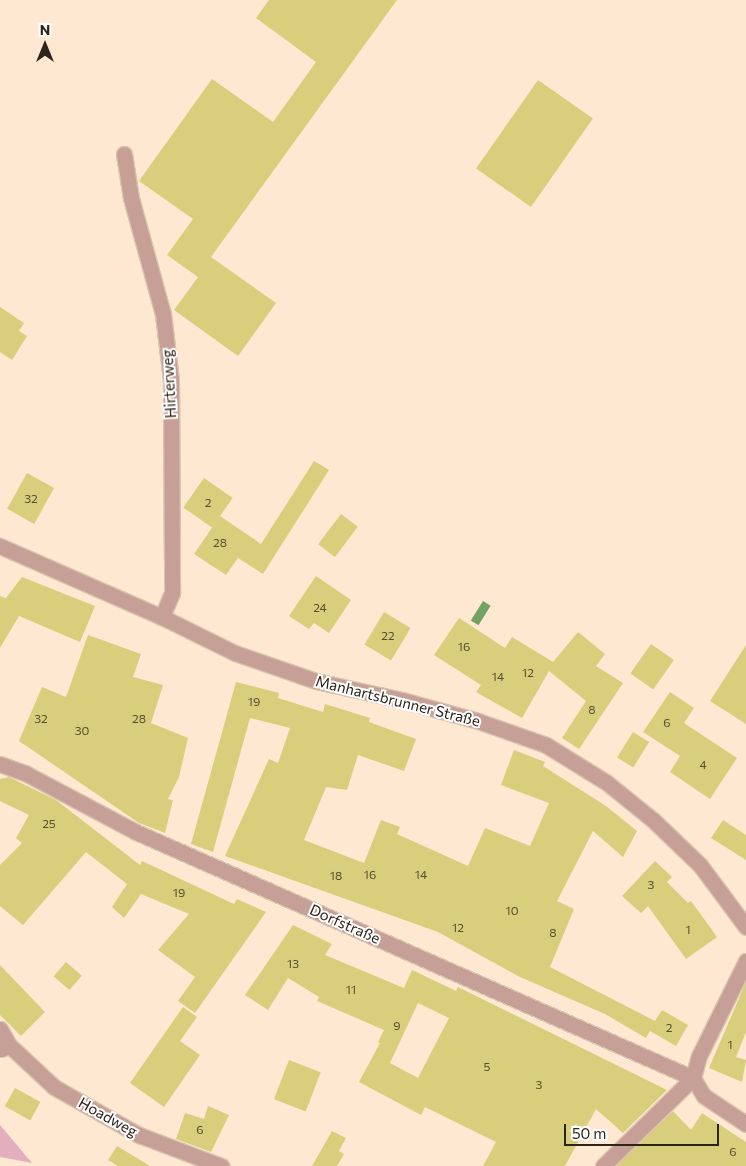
<!DOCTYPE html>
<meta charset="utf-8">
<style>
body{margin:0}
#map{position:relative;width:746px;height:1166px;overflow:hidden;background:#ffe8d1;font-family:Commissioner,sans-serif}
div>[style]{position:absolute}
.green>*{inset:0;background:#e3afbf}
.water>*{inset:0;background:#74a261;transform-origin:0 0}
.building>*{inset:0;background:#d8ce7b;transform-origin:0 0}
.roads{filter:drop-shadow(1px 0 #d9c5b0) drop-shadow(-1px 0 #d9c5b0) drop-shadow(0 1px #d9c5b0) drop-shadow(0 -1px #d9c5b0)}
.minor>*{height:15px;margin:-7.5px;padding:0 7.5px;transform-origin:7.5px;border-radius:7.5px;background:#c6a097}
span{translate:-50% -50%;white-space:nowrap;text-align:center;line-height:1.15;-webkit-text-stroke:4px #fff;paint-order:stroke}
.number-label{font-size:12px;color:#584e34}
.number-label span{-webkit-text-stroke-width:0}
.street-label{font-size:15px;color:#2d241c}
.north{position:absolute;left:20px;top:20px;width:50px;height:50px;-webkit-text-stroke:4px #fff;paint-order:stroke;rotate:0deg;font-size:14px;font-weight:700;line-height:20px;text-align:center;color:#2d241c}
.north::after{content:'';display:block;margin:auto;width:18px;height:22px;background:#2d241c;clip-path:polygon(50% 0,100% 100%,50% 72%,0 100%)}
.scale{position:absolute;left:564px;top:1124px;width:155px;height:22px;box-sizing:border-box;border:2px solid #2d241c;border-top:0;padding-left:6px;font-size:15px;line-height:18px;white-space:nowrap;color:#2d241c;-webkit-text-stroke:4px #fff;paint-order:stroke}
</style>
<div id="map">
<div class="green">
<i style="clip-path:polygon(0 1125px,32px 1163px,0 1157px)"></i>
</div>
<div class="water">
<i style="left:483px;top:601px;width:9px;height:23px;rotate:32deg"></i>
</div>
<div class="building">
<i style="clip-path:polygon(269px 0,397px 0,211px 257px,276px 303px,238px 356px,174px 310px,198px 277px,167px 255px,193px 219px,139px 181px,212px 79px,273px 122px,316px 62px,256px 18px)"></i>
<i style="left:538px;top:80px;width:67px;height:108px;rotate:35deg"></i>
<i style="clip-path:polygon(0 307px,24px 323px,19px 331px,27px 336px,12px 360px,0 352px)"></i>
<i style="clip-path:polygon(314px 461px,329px 470px,263px 574px,238px 558px,226px 575px,194px 554px,220px 516px,261px 544px)"></i>
<i style="left:27px;top:473px;width:31px;height:41px;rotate:29deg"></i>
<i style="left:204px;top:478px;width:35px;height:36px;rotate:35deg"></i>
<i style="left:341px;top:514px;width:21px;height:38px;rotate:37deg"></i>
<i style="clip-path:polygon(316px 576px,351px 600px,329px 633px,314px 623px,309px 629px,289px 616px)"></i>
<i style="clip-path:polygon(22px 577px,95px 606px,80px 642px,19px 616px,0 648px,0 596px,6px 598px)"></i>
<i style="left:384px;top:612px;width:31px;height:38px;rotate:31deg"></i>
<i style="clip-path:polygon(459px 618px,505px 648px,512px 637px,553px 662px,578px 632px,605px 654px,596px 666px,623px 683px,579px 749px,562px 738px,586px 701px,549px 671px,522px 718px,476px 692px,481px 685px,434px 655px)"></i>
<i style="clip-path:polygon(88px 635px,141px 654px,133px 677px,163px 685px,151px 723px,188px 738px,179px 777px,168px 799px,173px 800px,165px 833px,139px 823px,19px 741px,42px 687px,66px 697px)"></i>
<i style="left:651px;top:644px;width:28px;height:36px;rotate:35deg"></i>
<i style="clip-path:polygon(746px 645px,746px 724px,710px 701px)"></i>
<i style="clip-path:polygon(236px 682px,279px 693px,278px 698px,323px 712px,325px 704px,370px 718px,369px 722px,416px 739px,404px 771px,358px 755px,347px 790px,326px 787px,304px 840px,364px 863px,381px 820px,400px 827px,397px 834px,468px 866px,485px 828px,530px 846px,549px 803px,501px 785px,514px 750px,545px 762px,543px 766px,606px 806px,637px 831px,623px 857px,593px 831px,557px 901px,574px 909px,550px 967px,655px 1021px,662px 1010px,688px 1025px,676px 1046px,650px 1031px,655px 1022px,646px 1038px,605px 1014px,520px 977px,438px 932px,225px 856px,269px 759px,278px 763px,290px 728px,250px 718px,213px 852px,191px 844px)"></i>
<i style="clip-path:polygon(670px 692px,694px 708px,684px 723px,737px 758px,710px 799px,670px 772px,680px 756px,643px 732px)"></i>
<i style="left:633px;top:732px;width:19px;height:30px;rotate:32deg"></i>
<i style="clip-path:polygon(9px 777px,56px 800px,140px 865px,142px 861px,234px 904px,237px 899px,266px 912px,195px 1013px,178px 1001px,195px 977px,158px 950px,189px 914px,141px 894px,124px 918px,112px 907px,127px 884px,86px 852px,23px 925px,0 906px,0 865px,22px 843px,16px 838px,29px 815px,0 801px,0 779px)"></i>
<i style="clip-path:polygon(723px 820px,746px 835px,746px 860px,711px 838px)"></i>
<i style="clip-path:polygon(655px 861px,672px 877px,667px 882px,688px 903px,691px 901px,717px 937px,686px 959px,648px 906px,641px 913px,622px 896px)"></i>
<i style="clip-path:polygon(evenodd,293px 925px,332px 944px,325px 955px,404px 988px,412px 970px,456px 991px,458px 987px,667px 1090px,623px 1133px,596px 1109px,565px 1166px,483px 1166px,496px 1142px,425px 1107px,421px 1115px,359px 1082px,380px 1043px,378px 1042px,384px 1030px,317px 1001px,319px 997px,288px 978px,268px 1010px,245px 995px,293px 925px,418px 1003px,449px 1018px,418px 1078px,390px 1063px,418px 1003px)"></i>
<i style="left:66px;top:962px;width:21px;height:19px;rotate:41deg"></i>
<i style="clip-path:polygon(0 965px,45px 1012px,21px 1036px,0 1015px)"></i>
<i style="clip-path:polygon(746px 982px,746px 1032px,736px 1057px,746px 1060px,742px 1082px,709px 1068px)"></i>
<i style="clip-path:polygon(183px 1007px,197px 1017px,180px 1041px,200px 1055px,164px 1107px,130px 1083px)"></i>
<i style="left:289px;top:1060px;width:34px;height:42px;rotate:21deg"></i>
<i style="left:15px;top:1088px;width:29px;height:21px;rotate:29deg"></i>
<i style="clip-path:polygon(208px 1106px,229px 1115px,211px 1152px,176px 1139px,185px 1113px,204px 1119px)"></i>
<i style="clip-path:polygon(673px 1111px,691px 1130px,702px 1113px,746px 1142px,746px 1166px,616px 1166px)"></i>
<i style="clip-path:polygon(332px 1131px,346px 1138px,339px 1151px,344px 1154px,337px 1166px,312px 1166px)"></i>
<i style="clip-path:polygon(117px 1146px,150px 1166px,118px 1166px,108px 1160px)"></i>
</div>
<div class="roads">
<div class="minor">
<i style="left:124px;top:154px;width:45px;rotate:81deg"></i>
<i style="left:131px;top:198px;width:120px;rotate:74.6deg"></i>
<i style="left:163px;top:314px;width:66px;rotate:83.1deg"></i>
<i style="left:171px;top:380px;width:213px;rotate:89.7deg"></i>
<i style="left:172px;top:593px;width:26px;rotate:113deg"></i>
<i style="left:0;top:546px;width:177px;rotate:23.7deg"></i>
<i style="left:162px;top:617px;width:81px;rotate:26.3deg"></i>
<i style="left:235px;top:653px;width:86px;rotate:19.1deg"></i>
<i style="left:316px;top:681px;width:88px;rotate:12.5deg"></i>
<i style="left:402px;top:700px;width:79px;rotate:15.4deg"></i>
<i style="left:478px;top:721px;width:72px;rotate:19.4deg"></i>
<i style="left:546px;top:745px;width:70px;rotate:31.7deg"></i>
<i style="left:606px;top:782px;width:60px;rotate:39deg"></i>
<i style="left:653px;top:820px;width:65px;rotate:43.8deg"></i>
<i style="left:700px;top:865px;width:77px;rotate:53.4deg"></i>
<i style="left:0;top:764px;width:27px;rotate:20deg"></i>
<i style="left:25px;top:773px;width:126px;rotate:28deg"></i>
<i style="left:136px;top:832px;width:609px;rotate:23.83deg"></i>
<i style="left:0;top:1029px;width:18px;rotate:61deg"></i>
<i style="left:9px;top:1045px;width:9px;rotate:153deg"></i>
<i style="left:9px;top:1045px;width:62px;rotate:43deg"></i>
<i style="left:54px;top:1087px;width:98px;rotate:29.5deg"></i>
<i style="left:139px;top:1135px;width:88px;rotate:20.7deg"></i>
<i style="left:693px;top:1078px;width:21px;rotate:59deg"></i>
<i style="left:704px;top:1096px;width:50px;rotate:33.7deg"></i>
<i style="left:603px;top:1166px;width:126px;rotate:-44.4deg"></i>
<i style="left:693px;top:1078px;width:23px;rotate:-75deg"></i>
<i style="left:699px;top:1056px;width:106px;rotate:-63.7deg"></i>
</div>
</div>
<div class="number-label">
<span style="left:31px;top:499px">32</span>
<span style="left:208px;top:503px">2</span>
<span style="left:220px;top:543px">28</span>
<span style="left:320px;top:608px">24</span>
<span style="left:388px;top:636px">22</span>
<span style="left:464px;top:647px">16</span>
<span style="left:528px;top:673px">12</span>
<span style="left:498px;top:677px">14</span>
<span style="left:254px;top:702px">19</span>
<span style="left:592px;top:710px">8</span>
<span style="left:41px;top:719px">32</span>
<span style="left:139px;top:719px">28</span>
<span style="left:667px;top:723px">6</span>
<span style="left:82px;top:731px">30</span>
<span style="left:703px;top:765px">4</span>
<span style="left:49px;top:824px">25</span>
<span style="left:370px;top:875px">16</span>
<span style="left:421px;top:875px">14</span>
<span style="left:336px;top:876px">18</span>
<span style="left:651px;top:885px">3</span>
<span style="left:179px;top:893px">19</span>
<span style="left:512px;top:911px">10</span>
<span style="left:458px;top:928px">12</span>
<span style="left:688px;top:930px">1</span>
<span style="left:553px;top:933px">8</span>
<span style="left:293px;top:964px">13</span>
<span style="left:351px;top:990px">11</span>
<span style="left:397px;top:1026px">9</span>
<span style="left:669px;top:1028px">2</span>
<span style="left:730px;top:1045px">1</span>
<span style="left:487px;top:1067px">5</span>
<span style="left:539px;top:1085px">3</span>
<span style="left:200px;top:1130px">6</span>
<span style="left:733px;top:1152px">6</span>
</div>
<div class="street-label">
<span style="left:169px;top:384px;rotate:-93deg">Hirterweg</span>
<span style="left:398px;top:701px;rotate:14deg">Manhartsbrunner Straße</span>
<span style="left:345px;top:924px;rotate:24deg">Dorfstraße</span>
<span style="left:108px;top:1117px;rotate:29deg">Hoadweg</span>
</div>
<div class="north">N</div>
<div class="scale">50 m</div>
</div>
